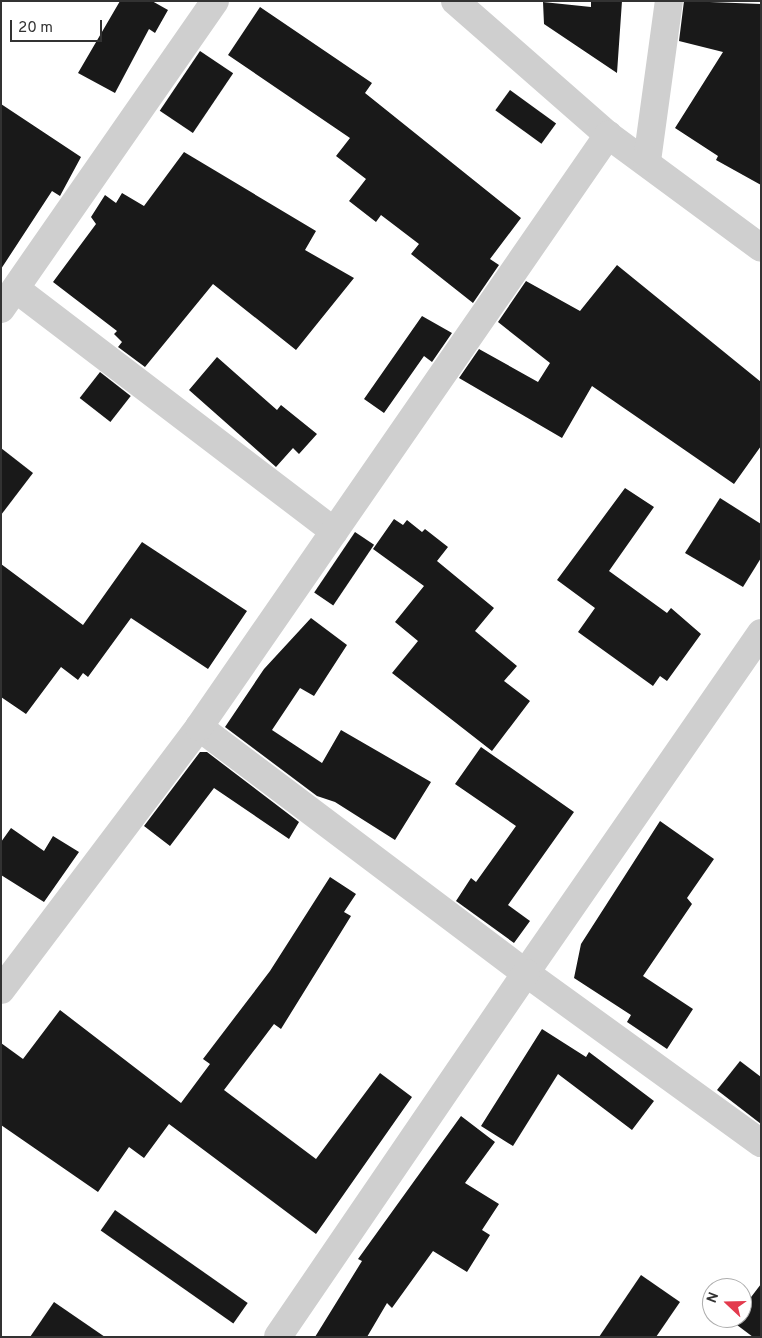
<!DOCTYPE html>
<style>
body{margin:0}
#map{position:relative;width:762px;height:1338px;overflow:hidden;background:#fff;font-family:Overpass,sans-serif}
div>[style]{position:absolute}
.building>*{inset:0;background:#191919;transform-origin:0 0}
.minor>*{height:28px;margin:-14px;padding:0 14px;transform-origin:14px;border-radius:14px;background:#cfcfcf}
span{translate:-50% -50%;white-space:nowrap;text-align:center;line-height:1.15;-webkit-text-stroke:5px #fff;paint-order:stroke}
.frame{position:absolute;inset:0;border:2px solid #323232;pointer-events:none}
.north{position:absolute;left:702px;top:1278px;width:50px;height:50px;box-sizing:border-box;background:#fff;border:1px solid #adadad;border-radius:50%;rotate:291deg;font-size:14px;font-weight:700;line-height:20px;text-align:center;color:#323232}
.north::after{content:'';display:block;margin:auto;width:18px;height:22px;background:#e33a4d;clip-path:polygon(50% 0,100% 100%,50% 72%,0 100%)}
.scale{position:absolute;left:10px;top:20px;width:92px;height:22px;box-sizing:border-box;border:2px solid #323232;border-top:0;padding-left:6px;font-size:15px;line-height:18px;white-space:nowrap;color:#323232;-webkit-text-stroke:4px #fff;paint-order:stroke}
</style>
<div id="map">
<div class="building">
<i style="clip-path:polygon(120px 1px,152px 1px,168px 10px,155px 33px,149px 29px,115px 93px,78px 73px)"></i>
<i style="clip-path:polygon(591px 1px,622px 1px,617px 73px,544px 24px,543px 2px,591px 7px)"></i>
<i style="clip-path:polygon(684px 1px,761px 4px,761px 185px,716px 160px,718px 156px,675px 128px,723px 52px,679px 41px)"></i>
<i style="clip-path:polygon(260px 7px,372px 83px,365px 93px,521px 218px,490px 259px,499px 265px,473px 303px,411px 254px,419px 244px,381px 215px,376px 222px,349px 201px,366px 179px,336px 156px,350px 138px,228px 55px)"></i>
<i style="left:200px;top:51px;width:40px;height:72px;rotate:34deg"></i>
<i style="left:510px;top:90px;width:57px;height:25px;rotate:36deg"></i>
<i style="clip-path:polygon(1px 104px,81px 157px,60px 196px,52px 191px,1px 269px)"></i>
<i style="clip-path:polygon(184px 152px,316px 231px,305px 250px,354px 278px,296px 350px,213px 284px,145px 367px,118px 347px,122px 342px,114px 334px,117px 331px,53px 282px,96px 224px,91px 217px,105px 195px,116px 203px,122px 193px,144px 206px)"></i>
<i style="clip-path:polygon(617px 265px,761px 382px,761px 446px,734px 484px,592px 386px,562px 438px,459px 378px,479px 349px,538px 382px,550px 363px,498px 322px,526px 281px,580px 311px)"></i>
<i style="clip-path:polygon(422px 316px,452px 333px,432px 362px,424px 356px,384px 413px,364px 399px)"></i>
<i style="clip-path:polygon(217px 357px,277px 410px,281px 405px,317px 434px,299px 454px,293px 448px,276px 467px,189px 390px)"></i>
<i style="left:100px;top:372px;width:39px;height:33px;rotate:38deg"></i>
<i style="clip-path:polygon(1px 448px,33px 473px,1px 515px)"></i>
<i style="clip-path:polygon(625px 488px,654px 507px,609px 571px,667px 613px,671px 608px,701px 634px,667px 681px,660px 676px,653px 686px,578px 632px,595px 608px,557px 580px)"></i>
<i style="clip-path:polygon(720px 498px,761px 524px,761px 558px,743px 587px,685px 553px)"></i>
<i style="clip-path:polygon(394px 519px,403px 525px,407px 520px,422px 532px,425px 529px,448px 547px,437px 561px,494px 608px,475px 631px,517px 666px,504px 681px,530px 701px,492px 751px,392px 673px,418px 641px,395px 622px,424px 586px,373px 549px)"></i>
<i style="left:355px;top:532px;width:23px;height:73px;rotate:34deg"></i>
<i style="clip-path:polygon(142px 542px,247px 611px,208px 669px,131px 618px,88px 677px,83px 673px,78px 680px,61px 667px,26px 714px,1px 697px,1px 564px,83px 625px)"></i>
<i style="clip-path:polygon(311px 618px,347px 645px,314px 696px,300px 688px,272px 730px,322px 763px,341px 730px,431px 782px,395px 840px,335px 802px,317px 796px,225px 727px,264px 669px)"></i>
<i style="clip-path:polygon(481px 747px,574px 812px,508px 905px,530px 921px,514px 943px,456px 901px,471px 878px,476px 882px,516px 826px,455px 784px)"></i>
<i style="clip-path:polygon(200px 752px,207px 752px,299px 822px,289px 839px,214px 788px,170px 846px,144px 826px)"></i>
<i style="clip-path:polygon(660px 821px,714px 859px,687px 898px,692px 904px,643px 976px,693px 1009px,667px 1049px,627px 1022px,631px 1015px,574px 978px,581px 944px)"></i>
<i style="clip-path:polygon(11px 828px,44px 851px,53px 836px,79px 852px,44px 902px,1px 875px,1px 842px)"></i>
<i style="clip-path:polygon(330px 877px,356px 894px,344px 912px,351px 916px,281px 1029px,274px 1024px,224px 1090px,316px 1159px,380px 1073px,412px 1097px,316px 1234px,169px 1124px,144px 1158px,129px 1147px,98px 1192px,1px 1125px,1px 1043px,23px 1059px,60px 1010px,181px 1103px,210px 1064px,203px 1059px,270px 971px)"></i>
<i style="clip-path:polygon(542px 1029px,586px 1057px,589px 1052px,654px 1101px,632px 1130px,558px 1074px,513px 1146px,481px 1126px)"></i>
<i style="clip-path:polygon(740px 1061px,761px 1077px,761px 1124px,717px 1090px)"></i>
<i style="clip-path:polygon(461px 1116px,495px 1142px,465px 1183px,499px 1204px,482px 1230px,490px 1235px,467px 1272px,433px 1251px,392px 1308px,387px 1303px,367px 1337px,315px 1337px,362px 1261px,358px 1259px)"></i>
<i style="left:115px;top:1210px;width:162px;height:25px;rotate:35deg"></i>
<i style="clip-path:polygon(641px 1275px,680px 1302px,656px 1337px,599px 1337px)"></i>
<i style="clip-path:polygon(761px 1284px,761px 1337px,753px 1337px,733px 1322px,742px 1318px,742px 1309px)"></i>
<i style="clip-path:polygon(54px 1302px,105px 1337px,30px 1337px)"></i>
</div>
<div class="minor">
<i style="left:455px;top:1px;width:203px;rotate:41.2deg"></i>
<i style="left:608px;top:135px;width:190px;rotate:36.4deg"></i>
<i style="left:647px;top:161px;width:162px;rotate:-82.2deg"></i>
<i style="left:16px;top:289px;width:400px;rotate:37.3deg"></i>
<i style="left:1px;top:309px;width:375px;rotate:-55.2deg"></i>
<i style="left:761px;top:633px;width:413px;rotate:124.7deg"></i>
<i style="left:526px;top:973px;width:290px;rotate:35.9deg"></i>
<i style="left:199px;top:727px;width:409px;rotate:37deg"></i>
<i style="left:526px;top:973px;width:440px;rotate:124.3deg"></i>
<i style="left:1px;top:990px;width:329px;rotate:-53deg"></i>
<i style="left:199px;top:727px;width:720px;rotate:-55.36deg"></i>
</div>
<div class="frame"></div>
<div class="north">N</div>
<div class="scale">20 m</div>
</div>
